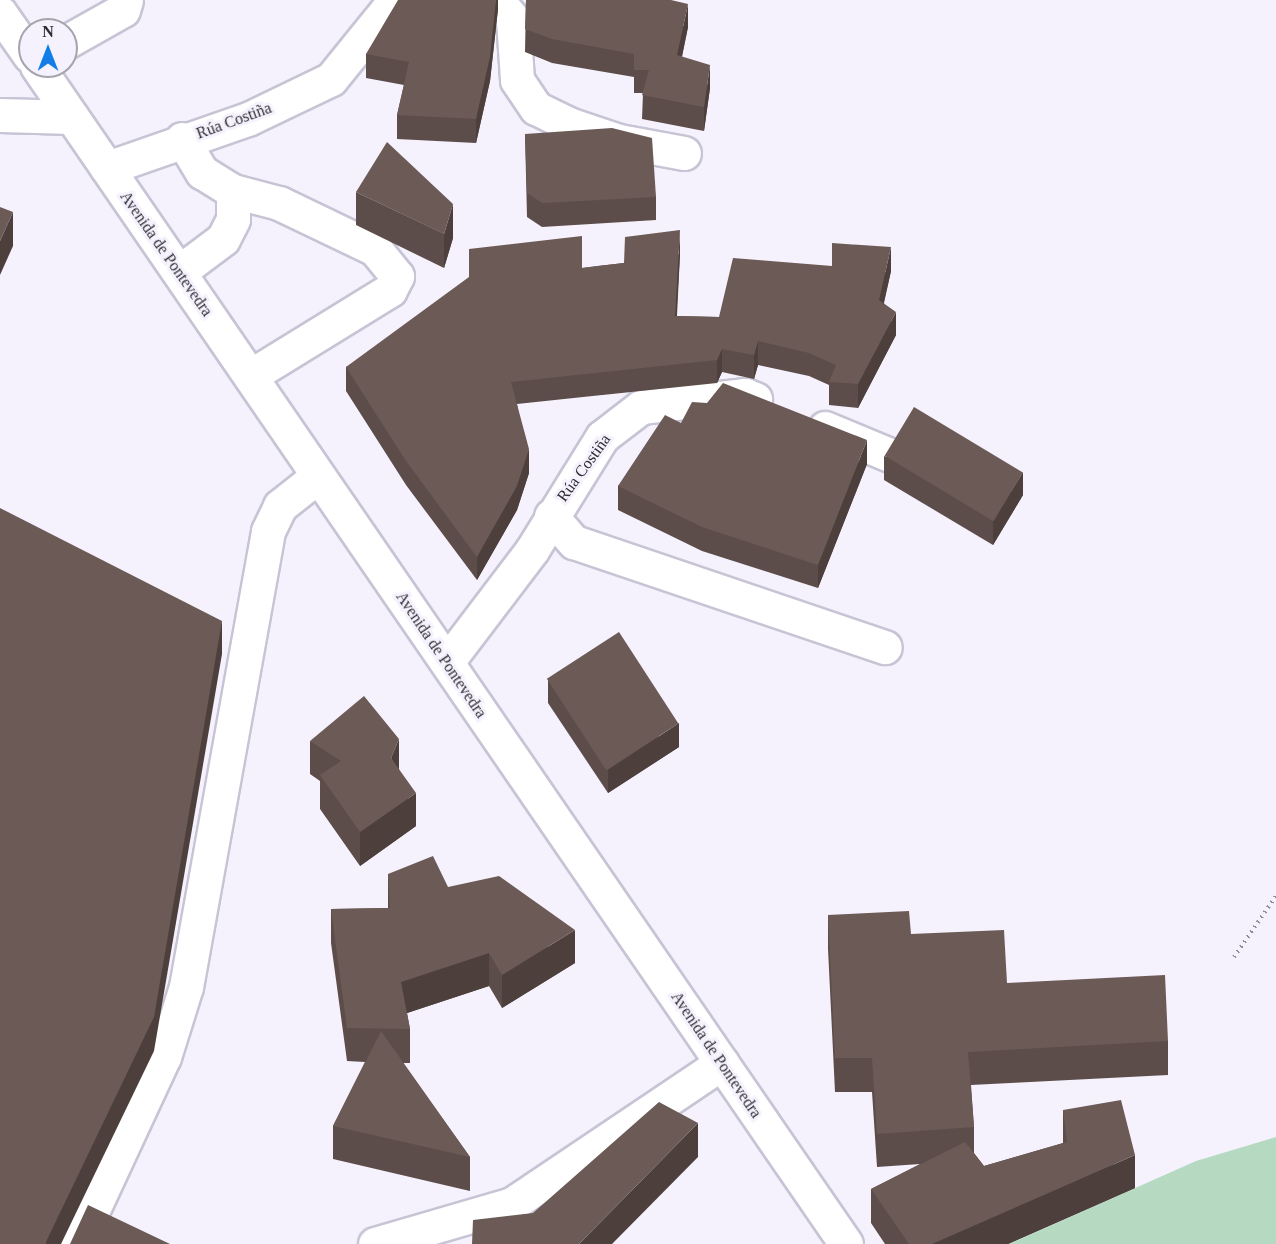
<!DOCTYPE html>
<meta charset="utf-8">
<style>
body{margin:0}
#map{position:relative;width:1276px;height:1244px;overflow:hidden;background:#f5f2fd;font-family:Georgia,serif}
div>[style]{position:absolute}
.green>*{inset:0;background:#b5dac1}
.path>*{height:4px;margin-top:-2px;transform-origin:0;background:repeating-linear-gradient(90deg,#8c8a93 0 1.5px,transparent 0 6px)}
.roads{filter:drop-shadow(2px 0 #c7c4d5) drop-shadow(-2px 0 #c7c4d5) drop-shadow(0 2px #c7c4d5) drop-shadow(0 -2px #c7c4d5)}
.minor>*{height:33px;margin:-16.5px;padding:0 16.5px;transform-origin:16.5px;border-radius:16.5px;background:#fff}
.major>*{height:33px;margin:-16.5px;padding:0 16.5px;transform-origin:16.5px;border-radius:16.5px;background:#fff}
.wall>*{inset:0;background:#5d4d4a}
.shaded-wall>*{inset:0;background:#4c3f3c}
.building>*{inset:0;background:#6c5a56;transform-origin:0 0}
span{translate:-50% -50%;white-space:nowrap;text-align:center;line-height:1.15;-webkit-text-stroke:6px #f5f2fd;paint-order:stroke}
.street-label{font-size:16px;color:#2e2c33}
.north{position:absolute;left:18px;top:18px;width:60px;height:60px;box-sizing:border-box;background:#f5f2fd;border:2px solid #a5a3ac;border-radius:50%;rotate:0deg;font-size:16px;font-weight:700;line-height:24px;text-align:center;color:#2e2c33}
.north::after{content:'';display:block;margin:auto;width:21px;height:27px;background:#147ee6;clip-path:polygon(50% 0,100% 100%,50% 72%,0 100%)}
</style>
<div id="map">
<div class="green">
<i style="clip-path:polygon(1276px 1137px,1276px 1244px,1009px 1244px,1196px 1161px)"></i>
</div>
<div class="path">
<i style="left:1234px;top:957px;width:74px;rotate:-55.5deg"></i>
</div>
<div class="roads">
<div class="minor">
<i style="left:497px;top:0;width:25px;rotate:50deg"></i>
<i style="left:513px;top:19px;width:61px;rotate:86.2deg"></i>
<i style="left:517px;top:80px;width:34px;rotate:56deg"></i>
<i style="left:536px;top:108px;width:39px;rotate:26deg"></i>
<i style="left:571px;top:125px;width:51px;rotate:18.4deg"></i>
<i style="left:619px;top:141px;width:66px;rotate:10.5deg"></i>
<i style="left:66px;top:42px;width:65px;rotate:-29.3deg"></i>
<i style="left:123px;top:10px;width:10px;rotate:-73deg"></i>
<i style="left:0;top:115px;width:72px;rotate:1.6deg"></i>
<i style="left:182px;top:139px;width:39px;rotate:59deg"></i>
<i style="left:202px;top:172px;width:36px;rotate:32deg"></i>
<i style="left:233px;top:191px;width:48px;rotate:14.6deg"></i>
<i style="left:279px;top:203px;width:106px;rotate:25.6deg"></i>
<i style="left:375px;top:249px;width:35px;rotate:51deg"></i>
<i style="left:397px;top:276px;width:16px;rotate:117deg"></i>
<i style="left:390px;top:290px;width:164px;rotate:148.4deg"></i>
<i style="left:107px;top:168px;width:149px;rotate:-19.2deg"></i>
<i style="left:248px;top:119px;width:92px;rotate:-25.7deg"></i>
<i style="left:331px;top:79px;width:102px;rotate:-51deg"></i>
<i style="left:179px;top:272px;width:55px;rotate:-36.9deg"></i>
<i style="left:223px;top:239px;width:22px;rotate:-63deg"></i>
<i style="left:233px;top:219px;width:28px;rotate:-90deg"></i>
<i style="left:825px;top:428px;width:70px;rotate:22.6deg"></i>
<i style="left:551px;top:516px;width:35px;rotate:49deg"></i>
<i style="left:574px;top:542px;width:328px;rotate:18.7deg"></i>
<i style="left:447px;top:662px;width:141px;rotate:-52.8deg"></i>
<i style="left:532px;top:550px;width:133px;rotate:-58.2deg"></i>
<i style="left:602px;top:437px;width:49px;rotate:-37.6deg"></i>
<i style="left:641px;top:407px;width:105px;rotate:-6.6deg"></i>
<i style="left:745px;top:395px;width:11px;rotate:22deg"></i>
<i style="left:77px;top:1244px;width:206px;rotate:-65.1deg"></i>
<i style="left:164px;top:1057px;width:73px;rotate:-72.6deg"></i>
<i style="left:186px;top:987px;width:463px;rotate:-79.8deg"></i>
<i style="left:268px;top:531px;width:28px;rotate:-64deg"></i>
<i style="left:280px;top:506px;width:48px;rotate:-38.3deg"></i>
<i style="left:375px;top:1244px;width:143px;rotate:-16.3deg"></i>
<i style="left:512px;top:1204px;width:253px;rotate:-33.9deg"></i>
</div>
<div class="major">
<i style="left:0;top:13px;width:52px;rotate:55.1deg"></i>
<i style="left:37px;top:66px;width:1429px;rotate:55.52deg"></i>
</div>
</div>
<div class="wall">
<i style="clip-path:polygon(498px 0,498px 9px,490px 81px,476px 143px,397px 139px,397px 115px,404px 85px,366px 78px,366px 54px)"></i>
<i style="clip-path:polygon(526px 0,688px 27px,682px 57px,710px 88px,704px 131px,642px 119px,643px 93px,634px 93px,634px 77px,552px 63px,525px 52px)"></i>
<i style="clip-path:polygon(525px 134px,656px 197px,656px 220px,542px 227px,527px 217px)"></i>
<i style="clip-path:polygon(356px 192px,453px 238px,444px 268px,356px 225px)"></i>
<i style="clip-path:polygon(680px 254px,677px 316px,719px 317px,891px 271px,884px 303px,896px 335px,858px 408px,829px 405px,829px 385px,809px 376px,758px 365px,754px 379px,722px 372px,717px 383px,517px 404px,529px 473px,517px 510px,477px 580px,406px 485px,346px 391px,346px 367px,582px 268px,624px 263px)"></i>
<i style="clip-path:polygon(681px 423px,867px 464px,818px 588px,702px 551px,618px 510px,618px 486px)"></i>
<i style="clip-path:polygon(884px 456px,1023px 495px,993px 545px,884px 480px)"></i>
<i style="clip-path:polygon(548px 680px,679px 747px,608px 793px,548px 703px)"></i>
<i style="clip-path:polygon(310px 741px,399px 769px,416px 826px,360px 866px,320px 809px,320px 781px,310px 774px)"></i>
<i style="clip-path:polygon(388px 874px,448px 887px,575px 963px,502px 1008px,489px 986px,407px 1013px,410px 1029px,410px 1063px,403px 1063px,470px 1157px,470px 1191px,333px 1159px,333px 1126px,365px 1062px,347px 1061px,331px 943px,331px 909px,388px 908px)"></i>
<i style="clip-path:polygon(828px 915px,911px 934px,1007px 983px,1168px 1041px,1168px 1075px,971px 1085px,974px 1127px,974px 1153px,984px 1166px,1063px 1143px,1063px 1110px,1135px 1188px,1008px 1244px,885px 1244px,871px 1223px,871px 1189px,920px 1164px,877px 1167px,872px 1092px,835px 1092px,828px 949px)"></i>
</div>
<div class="shaded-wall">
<i style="clip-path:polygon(496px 0,498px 0,498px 9px,490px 81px,476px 143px,476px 119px)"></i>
<i style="clip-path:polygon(688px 4px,688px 27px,677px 79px,677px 55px)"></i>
<i style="clip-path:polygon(710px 65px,710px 88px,704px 131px,704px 107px)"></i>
<i style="clip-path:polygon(453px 204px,453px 238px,444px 268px,444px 234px)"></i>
<i style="clip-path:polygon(13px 212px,13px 246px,0 275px,0 241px)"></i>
<i style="clip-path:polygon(680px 230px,680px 254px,675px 339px,675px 316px)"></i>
<i style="clip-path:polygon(891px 247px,891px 271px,879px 323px,879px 300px)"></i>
<i style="clip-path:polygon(896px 312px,896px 335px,858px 408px,858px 384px)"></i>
<i style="clip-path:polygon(758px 341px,758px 365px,754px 379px,754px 355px)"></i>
<i style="clip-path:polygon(722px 349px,722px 372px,717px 383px,717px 360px)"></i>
<i style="clip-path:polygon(867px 440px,867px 464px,818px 588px,818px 565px)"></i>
<i style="clip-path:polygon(529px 449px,529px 473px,517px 510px,477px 580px,477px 557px)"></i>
<i style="clip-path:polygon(1023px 472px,1023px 495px,993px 545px,993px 521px)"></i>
<i style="clip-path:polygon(222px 621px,222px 654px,154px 1051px,61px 1244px,45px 1244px)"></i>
<i style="clip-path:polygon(679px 723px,679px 747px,608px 793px,608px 770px)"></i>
<i style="clip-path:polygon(399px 739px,399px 773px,391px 758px)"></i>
<i style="clip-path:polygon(416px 793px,416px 826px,360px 866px,360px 832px)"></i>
<i style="clip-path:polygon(575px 930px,575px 963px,502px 1008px,502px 975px)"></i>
<i style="clip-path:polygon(489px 953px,489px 986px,401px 1015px,401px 982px)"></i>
<i style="clip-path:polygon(698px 1123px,698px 1157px,612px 1244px,579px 1244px)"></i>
<i style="clip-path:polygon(1135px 1155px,1135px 1188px,1008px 1244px,932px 1244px)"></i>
</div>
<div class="building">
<i style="clip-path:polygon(398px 0,496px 0,490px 57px,476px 119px,397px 115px,409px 62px,366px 54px)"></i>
<i style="clip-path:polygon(526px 0,671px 0,688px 4px,677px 55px,710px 65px,704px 107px,642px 95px,649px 70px,634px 70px,634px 54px,552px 39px,525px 29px)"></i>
<i style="clip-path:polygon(612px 128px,652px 138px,656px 197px,542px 203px,527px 193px,525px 134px)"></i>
<i style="clip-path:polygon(387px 142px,453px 204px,444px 234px,356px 192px)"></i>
<i style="clip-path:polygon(0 207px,13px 212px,0 241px)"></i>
<i style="clip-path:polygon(680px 230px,675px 316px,719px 317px,733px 258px,832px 266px,832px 243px,891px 247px,879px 300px,896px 312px,858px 384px,829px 382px,836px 365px,809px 353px,758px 341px,754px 355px,722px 349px,717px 360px,511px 382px,529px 449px,517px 486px,477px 557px,406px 461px,346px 367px,469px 277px,469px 249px,582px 236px,582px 268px,624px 263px,625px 237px)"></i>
<i style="clip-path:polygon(723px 383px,867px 440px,818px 565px,702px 527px,618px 486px,665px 415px,681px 423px,692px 402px,707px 403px)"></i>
<i style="left:914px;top:407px;width:127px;height:57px;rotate:31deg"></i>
<i style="clip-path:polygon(0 508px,222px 621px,154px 1017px,45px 1244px,0 1244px)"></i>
<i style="left:619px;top:632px;width:109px;height:86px;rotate:57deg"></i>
<i style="clip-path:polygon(364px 696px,399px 739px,391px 758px,416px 793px,360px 832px,320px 775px,341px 761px,310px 741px)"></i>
<i style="clip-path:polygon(433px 856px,448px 887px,499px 876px,575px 930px,502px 975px,489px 953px,401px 982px,410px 1029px,347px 1028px,331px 909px,390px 908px,388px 874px)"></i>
<i style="clip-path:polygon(909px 911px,911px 934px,1004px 930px,1007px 983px,1165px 975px,1168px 1041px,968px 1052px,974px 1127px,877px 1134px,872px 1058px,835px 1058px,828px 915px)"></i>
<i style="clip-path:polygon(381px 1031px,470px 1157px,333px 1126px)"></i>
<i style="clip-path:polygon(1121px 1100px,1135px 1155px,932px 1244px,909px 1244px,871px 1189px,965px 1142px,984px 1166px,1067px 1142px,1063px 1110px)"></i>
<i style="clip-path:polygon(659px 1102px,698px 1123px,579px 1244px,472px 1244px,473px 1220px,533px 1213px)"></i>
<i style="clip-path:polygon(88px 1205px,170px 1244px,70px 1244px)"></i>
</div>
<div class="street-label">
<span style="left:234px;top:121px;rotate:-20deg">Rúa Costiña</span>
<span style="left:166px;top:254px;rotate:55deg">Avenida de Pontevedra</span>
<span style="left:584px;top:468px;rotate:-54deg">Rúa Costiña</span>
<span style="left:441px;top:655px;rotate:56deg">Avenida de Pontevedra</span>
<span style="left:716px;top:1055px;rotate:56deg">Avenida de Pontevedra</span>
</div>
<div class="north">N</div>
</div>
